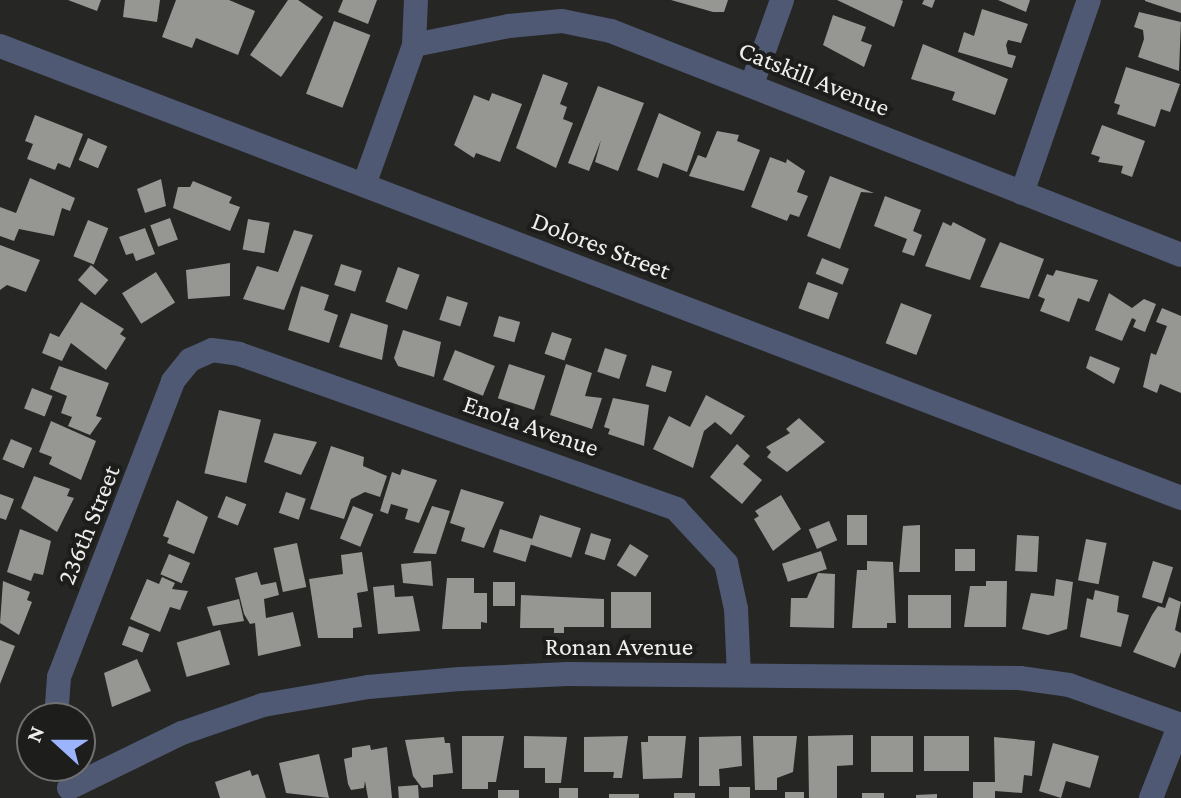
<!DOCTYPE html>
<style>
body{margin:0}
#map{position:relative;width:1181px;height:798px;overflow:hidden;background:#262725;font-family:"Crimson Pro",serif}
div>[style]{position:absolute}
.building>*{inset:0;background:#969693;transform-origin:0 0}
.minor>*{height:24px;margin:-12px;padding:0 12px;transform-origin:12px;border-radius:12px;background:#4f5973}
span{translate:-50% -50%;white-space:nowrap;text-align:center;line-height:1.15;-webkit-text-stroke:8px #1d1d1b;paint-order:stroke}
.street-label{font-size:26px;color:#eeeeec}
.north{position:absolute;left:16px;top:702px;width:80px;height:80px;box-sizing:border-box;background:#1d1d1b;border:2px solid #71716f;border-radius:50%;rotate:291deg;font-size:22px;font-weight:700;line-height:32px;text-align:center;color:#eeeeec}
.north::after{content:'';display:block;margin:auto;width:28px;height:36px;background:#9cb4fd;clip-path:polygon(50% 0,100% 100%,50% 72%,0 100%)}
</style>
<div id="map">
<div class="building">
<i style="clip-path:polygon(68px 0,101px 0,97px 11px)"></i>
<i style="clip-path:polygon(125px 0,160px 0,157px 22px,123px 17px)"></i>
<i style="clip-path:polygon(176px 0,229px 0,255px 11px,238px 55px,196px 38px,192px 48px,162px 37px)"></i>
<i style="clip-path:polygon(288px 0,298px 0,323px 17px,281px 77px,250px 55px)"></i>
<i style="clip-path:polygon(343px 0,377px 0,368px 24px,338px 12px)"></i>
<i style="clip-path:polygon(671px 0,728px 0,724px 12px,713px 12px)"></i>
<i style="clip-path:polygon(837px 0,901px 0,903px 1px,894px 27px)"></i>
<i style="clip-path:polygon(924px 0,935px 0,932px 8px,922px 4px)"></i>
<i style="clip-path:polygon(998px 0,1030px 0,1026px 12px)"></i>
<i style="clip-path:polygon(1145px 0,1181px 0,1181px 13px,1145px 1px)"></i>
<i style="clip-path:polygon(982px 9px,1028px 24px,1021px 43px,1008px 40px,1006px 45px,1008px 54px,1016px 56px,1012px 68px,958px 52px,964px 32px,974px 36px)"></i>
<i style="clip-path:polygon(1139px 12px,1181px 22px,1179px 71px,1138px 57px,1144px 39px,1143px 30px,1134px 27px)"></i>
<i style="clip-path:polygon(833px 15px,866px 27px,861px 41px,872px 45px,864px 67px,823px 45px)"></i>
<i style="left:334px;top:21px;width:39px;height:78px;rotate:21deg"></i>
<i style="clip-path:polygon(923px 44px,1008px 79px,995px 115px,952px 100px,955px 92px,911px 79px)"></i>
<i style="clip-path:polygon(1126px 67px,1180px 84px,1170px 112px,1161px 109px,1155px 127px,1117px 114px,1120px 105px,1114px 103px)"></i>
<i style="clip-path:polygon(543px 74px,568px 83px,560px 104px,567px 107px,563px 119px,573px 123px,556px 168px,516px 148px)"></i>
<i style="clip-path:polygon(598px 86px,644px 103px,618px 171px,595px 162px,601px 140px,589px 171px,568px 163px)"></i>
<i style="clip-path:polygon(492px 93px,522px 104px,500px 162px,476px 153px,474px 158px,454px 145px,474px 95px,489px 101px)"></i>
<i style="clip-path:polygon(659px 113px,701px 132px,687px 172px,663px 163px,658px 178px,637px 170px)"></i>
<i style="clip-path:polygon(35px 115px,83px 134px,70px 168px,58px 163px,55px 170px,27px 159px,33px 144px,25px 141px)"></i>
<i style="clip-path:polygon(1102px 125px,1145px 141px,1132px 177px,1121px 173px,1123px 166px,1098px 162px,1100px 157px,1091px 154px)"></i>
<i style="clip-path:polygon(717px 131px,739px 135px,737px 141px,760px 150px,744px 191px,689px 176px,698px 155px,706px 158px)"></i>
<i style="left:88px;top:138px;width:21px;height:24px;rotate:23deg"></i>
<i style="clip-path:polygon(770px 157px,786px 163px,787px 159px,805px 171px,797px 192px,808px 196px,799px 217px,790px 214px,787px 221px,751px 207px)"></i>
<i style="clip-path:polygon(830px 176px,874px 193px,861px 192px,840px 249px,807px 236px)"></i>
<i style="clip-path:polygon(30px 178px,75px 198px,70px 211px,62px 208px,54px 236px,19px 229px,14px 241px,0 236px,0 207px,16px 213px)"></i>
<i style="clip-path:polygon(161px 179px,166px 206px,145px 213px,137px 189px)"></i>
<i style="clip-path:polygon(193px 181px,232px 197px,229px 203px,240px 207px,230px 231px,173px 208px,178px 187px,190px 187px)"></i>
<i style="clip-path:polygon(885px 196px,921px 210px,913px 231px,922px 235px,914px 256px,902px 252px,907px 239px,874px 226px)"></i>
<i style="left:170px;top:218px;width:23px;height:21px;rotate:70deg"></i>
<i style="left:248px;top:219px;width:22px;height:31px;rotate:10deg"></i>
<i style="left:88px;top:220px;width:22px;height:39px;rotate:22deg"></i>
<i style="clip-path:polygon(943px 222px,951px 226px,953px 222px,986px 239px,970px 280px,925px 266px)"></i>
<i style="clip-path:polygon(145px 228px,155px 254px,136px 261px,133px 253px,126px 255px,119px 237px)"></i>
<i style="clip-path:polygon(294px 230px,313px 235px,284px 310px,243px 299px,257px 266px,278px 272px)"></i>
<i style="clip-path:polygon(1000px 242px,1044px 259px,1029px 299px,980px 287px)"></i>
<i style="clip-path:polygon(0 245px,40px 260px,26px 292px,7px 285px,0 290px)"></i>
<i style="left:822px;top:258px;width:29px;height:17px;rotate:22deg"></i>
<i style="clip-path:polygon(230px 263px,230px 296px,188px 299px,186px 270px)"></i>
<i style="left:341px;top:264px;width:22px;height:22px;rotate:18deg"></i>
<i style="left:91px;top:265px;width:23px;height:20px;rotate:41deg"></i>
<i style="left:398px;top:267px;width:23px;height:37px;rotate:20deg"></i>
<i style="clip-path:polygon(1056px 270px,1098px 280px,1089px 302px,1078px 298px,1069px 322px,1040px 311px,1045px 299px,1038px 296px,1047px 274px,1053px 276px)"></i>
<i style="left:156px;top:272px;width:36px;height:40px;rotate:58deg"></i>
<i style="left:808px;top:282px;width:32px;height:28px;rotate:20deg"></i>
<i style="clip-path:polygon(301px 286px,329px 295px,324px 310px,338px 315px,329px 343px,288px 330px)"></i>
<i style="clip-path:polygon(1109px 293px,1132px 308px,1144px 299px,1156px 304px,1145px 332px,1133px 327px,1136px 320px,1132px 318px,1122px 341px,1095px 330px)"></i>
<i style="left:447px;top:296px;width:22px;height:25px;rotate:18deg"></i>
<i style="clip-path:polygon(81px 302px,124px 329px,120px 334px,126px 338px,106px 370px,71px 343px,62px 361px,42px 353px,50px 333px,59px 337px)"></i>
<i style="left:901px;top:303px;width:33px;height:43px;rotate:21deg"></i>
<i style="clip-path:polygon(1162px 308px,1181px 316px,1181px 393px,1160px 384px,1157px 393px,1143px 387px,1151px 353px,1156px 355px,1167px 326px,1156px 322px)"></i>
<i style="clip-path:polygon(351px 313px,388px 325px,382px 360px,339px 347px)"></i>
<i style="left:499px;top:316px;width:22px;height:21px;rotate:16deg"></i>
<i style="clip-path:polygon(403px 330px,441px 342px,434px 377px,398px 366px,394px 358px)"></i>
<i style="left:552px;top:332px;width:21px;height:23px;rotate:19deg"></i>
<i style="left:605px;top:348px;width:23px;height:25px;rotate:18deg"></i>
<i style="left:455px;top:350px;width:43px;height:32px;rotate:22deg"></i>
<i style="clip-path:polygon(1090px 356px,1120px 368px,1114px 384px,1086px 368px)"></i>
<i style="left:509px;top:364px;width:38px;height:36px;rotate:18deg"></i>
<i style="clip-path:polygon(566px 364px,592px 373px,585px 396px,602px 398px,592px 429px,550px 415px)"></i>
<i style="left:652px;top:365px;width:21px;height:22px;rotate:17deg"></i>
<i style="clip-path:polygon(59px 366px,109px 383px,96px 416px,102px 418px,90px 435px,68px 426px,72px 417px,61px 413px,67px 396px,50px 389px)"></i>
<i style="left:32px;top:388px;width:22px;height:22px;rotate:21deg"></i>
<i style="clip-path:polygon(706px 395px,745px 416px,731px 435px,715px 422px,704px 431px,693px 468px,653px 449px,669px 416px,690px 427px)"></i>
<i style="clip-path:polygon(613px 398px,649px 405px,644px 446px,608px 434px,610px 429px,604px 427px)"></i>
<i style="left:219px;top:410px;width:43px;height:65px;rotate:13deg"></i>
<i style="clip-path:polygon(799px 418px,825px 442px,787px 472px,767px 457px,771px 452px,766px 447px,790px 433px,786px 429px)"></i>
<i style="clip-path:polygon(51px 421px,96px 441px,81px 480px,49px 464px,52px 457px,39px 452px)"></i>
<i style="clip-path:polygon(274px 433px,317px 442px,301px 475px,264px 462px)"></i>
<i style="left:11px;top:439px;width:23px;height:22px;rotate:23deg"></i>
<i style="clip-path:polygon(737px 444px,750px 456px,743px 464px,762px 480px,742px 504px,710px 477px)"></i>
<i style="clip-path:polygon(331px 446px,364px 457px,363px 466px,387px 476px,380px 497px,365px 492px,351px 499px,344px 519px,310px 509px)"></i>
<i style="clip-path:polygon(402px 469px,437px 480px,419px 523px,405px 519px,408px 509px,391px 504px,388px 514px,380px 511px,392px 472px,400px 475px)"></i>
<i style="clip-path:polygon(34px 476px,70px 489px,67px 496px,74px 498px,57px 532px,21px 508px)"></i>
<i style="clip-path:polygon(461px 489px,504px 502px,484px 548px,461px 541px,465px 528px,450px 523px)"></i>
<i style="left:286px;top:492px;width:21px;height:22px;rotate:19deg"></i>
<i style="clip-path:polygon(0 494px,14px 499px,6px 520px,0 518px)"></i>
<i style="clip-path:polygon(781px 495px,801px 529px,773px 551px,754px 519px,759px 516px,755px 511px)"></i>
<i style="left:226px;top:496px;width:22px;height:23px;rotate:22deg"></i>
<i style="clip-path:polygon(177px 500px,208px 517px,194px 554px,167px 543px,169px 538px,163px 536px)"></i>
<i style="left:353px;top:506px;width:22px;height:35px;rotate:22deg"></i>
<i style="clip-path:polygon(432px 506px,450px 511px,436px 554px,413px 553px)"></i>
<i style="left:540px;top:515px;width:43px;height:31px;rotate:18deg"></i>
<i style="left:867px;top:515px;width:30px;height:20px;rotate:90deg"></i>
<i style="left:829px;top:521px;width:21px;height:22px;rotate:67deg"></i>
<i style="clip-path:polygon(920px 525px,920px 572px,899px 572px,903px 526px)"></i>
<i style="clip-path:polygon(20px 529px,51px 541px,43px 575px,34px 573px,31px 581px,7px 572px)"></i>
<i style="left:500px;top:529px;width:34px;height:24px;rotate:17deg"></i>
<i style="left:591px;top:533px;width:21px;height:22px;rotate:17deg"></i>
<i style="left:1017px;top:535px;width:22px;height:36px;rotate:3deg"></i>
<i style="left:1086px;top:539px;width:21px;height:42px;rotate:11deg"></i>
<i style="left:297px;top:543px;width:45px;height:24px;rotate:78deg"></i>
<i style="left:630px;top:544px;width:22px;height:25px;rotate:32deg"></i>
<i style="left:955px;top:549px;width:20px;height:22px"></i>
<i style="left:821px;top:551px;width:19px;height:41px;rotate:72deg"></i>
<i style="clip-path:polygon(362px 552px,368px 591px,357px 593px,362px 627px,353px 628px,353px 638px,318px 638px,309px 579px,343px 574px,341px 555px)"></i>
<i style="left:169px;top:554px;width:23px;height:22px;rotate:23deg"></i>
<i style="clip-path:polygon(431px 561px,433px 586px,403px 583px,401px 564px)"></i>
<i style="clip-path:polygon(867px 561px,893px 562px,896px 623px,887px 623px,887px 628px,852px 628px,857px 570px,867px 570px)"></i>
<i style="left:1153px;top:561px;width:21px;height:38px;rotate:17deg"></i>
<i style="clip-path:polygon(257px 572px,261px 585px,276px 582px,279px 595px,264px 599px,266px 618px,293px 612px,301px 646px,258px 656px,255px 623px,250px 624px,244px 614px,235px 578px)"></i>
<i style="clip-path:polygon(818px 573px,835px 574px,834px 628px,790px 627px,791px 598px,807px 598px)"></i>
<i style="clip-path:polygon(162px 577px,175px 583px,172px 589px,188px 591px,180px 610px,170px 607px,160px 632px,130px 619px,147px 579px,159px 584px)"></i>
<i style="clip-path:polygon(447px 578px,474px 578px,474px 593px,487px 593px,487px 623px,481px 622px,481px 629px,442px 629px)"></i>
<i style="clip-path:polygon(1056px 579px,1073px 582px,1067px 629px,1048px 635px,1022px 629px,1031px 593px,1054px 596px)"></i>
<i style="clip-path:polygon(3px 581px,30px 592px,27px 600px,32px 602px,19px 635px,0 623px)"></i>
<i style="clip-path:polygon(986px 581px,1007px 581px,1006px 627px,964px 627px,970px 586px,986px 586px)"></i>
<i style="left:493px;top:582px;width:22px;height:24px"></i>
<i style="clip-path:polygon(394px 585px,395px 597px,413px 596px,420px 631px,378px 634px,373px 587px)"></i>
<i style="clip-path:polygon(1095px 590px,1119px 596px,1117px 612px,1129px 615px,1121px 647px,1080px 637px,1087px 598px,1093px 600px)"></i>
<i style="left:611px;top:592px;width:40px;height:36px"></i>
<i style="clip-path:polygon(521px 595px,604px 599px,604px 627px,564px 627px,564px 633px,554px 633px,554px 628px,520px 628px)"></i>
<i style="left:951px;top:595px;width:33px;height:43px;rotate:90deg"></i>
<i style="clip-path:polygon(1169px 597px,1181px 602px,1175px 630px,1181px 633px,1181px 652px,1175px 668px,1133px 652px,1152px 615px,1158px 606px,1165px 608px)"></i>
<i style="clip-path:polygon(239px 599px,244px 621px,213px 626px,207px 607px)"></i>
<i style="left:129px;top:626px;width:22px;height:20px;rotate:21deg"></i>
<i style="left:220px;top:630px;width:36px;height:45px;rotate:74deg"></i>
<i style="clip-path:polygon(0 640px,15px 646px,0 684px)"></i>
<i style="clip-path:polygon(137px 659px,151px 691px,112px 707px,104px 673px)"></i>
<i style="clip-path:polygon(853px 735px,853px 765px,837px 766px,837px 798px,809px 798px,808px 736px)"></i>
<i style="clip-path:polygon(462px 736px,504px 736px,496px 782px,488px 782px,488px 789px,462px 789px)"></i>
<i style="clip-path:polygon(524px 736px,567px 737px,561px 783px,545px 783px,545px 768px,524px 768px)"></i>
<i style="clip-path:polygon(628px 736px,622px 778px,613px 778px,614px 772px,584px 772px,584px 737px)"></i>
<i style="clip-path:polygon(648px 736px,686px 736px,682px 778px,643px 779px,641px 742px,648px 742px)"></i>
<i style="clip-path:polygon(741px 736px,742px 766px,719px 769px,720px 786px,699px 786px,699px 737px)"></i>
<i style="clip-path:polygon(753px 736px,797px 736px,793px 772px,777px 778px,777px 790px,755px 790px)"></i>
<i style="left:871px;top:736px;width:42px;height:36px"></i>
<i style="left:924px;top:736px;width:45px;height:35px"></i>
<i style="clip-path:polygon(444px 737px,445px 743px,450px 743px,453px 773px,433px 775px,433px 787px,422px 788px,413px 776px,405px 740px)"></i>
<i style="clip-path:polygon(994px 737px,1035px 741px,1032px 776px,1024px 775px,1022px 793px,995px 791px,995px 798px,973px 798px,973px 782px,995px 782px)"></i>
<i style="clip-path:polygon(1053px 743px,1099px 756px,1090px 788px,1066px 781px,1061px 798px,1039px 791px)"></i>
<i style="clip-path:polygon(370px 745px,371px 750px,387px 747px,392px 798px,368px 798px,365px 781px,364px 788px,351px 790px,348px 784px,344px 759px,352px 757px,352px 748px)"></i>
<i style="clip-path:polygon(319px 754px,329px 798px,286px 793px,279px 763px)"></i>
<i style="clip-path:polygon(250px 770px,252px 776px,258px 774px,266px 798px,220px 798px,215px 782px)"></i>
<i style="left:418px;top:785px;width:13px;height:20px;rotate:86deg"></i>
<i style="left:729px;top:787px;width:21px;height:11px"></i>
<i style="left:578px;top:788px;width:10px;height:19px;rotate:90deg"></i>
<i style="left:498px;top:790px;width:21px;height:8px"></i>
<i style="left:785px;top:792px;width:19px;height:6px"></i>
<i style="left:674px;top:793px;width:21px;height:5px"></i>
<i style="left:862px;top:793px;width:22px;height:5px"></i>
<i style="left:609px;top:794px;width:30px;height:4px"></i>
<i style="clip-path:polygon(937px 794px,937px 798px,916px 798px,916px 795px)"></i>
</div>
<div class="minor">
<i style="left:414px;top:45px;width:97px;rotate:-11.3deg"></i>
<i style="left:509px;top:26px;width:53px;rotate:-5.4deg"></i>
<i style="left:562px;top:21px;width:50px;rotate:11.5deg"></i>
<i style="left:611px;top:31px;width:612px;rotate:21.45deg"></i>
<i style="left:0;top:46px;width:1265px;rotate:20.94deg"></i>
<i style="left:752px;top:84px;width:89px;rotate:-70.3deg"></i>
<i style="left:364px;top:185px;width:149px;rotate:-70.3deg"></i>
<i style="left:414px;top:45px;width:45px;rotate:-87.5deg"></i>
<i style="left:1022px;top:193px;width:204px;rotate:-70.9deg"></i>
<i style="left:56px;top:718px;width:41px;rotate:-85.8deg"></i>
<i style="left:59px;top:677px;width:317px;rotate:-68.9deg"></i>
<i style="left:173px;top:381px;width:27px;rotate:-51deg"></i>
<i style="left:190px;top:360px;width:24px;rotate:-24deg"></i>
<i style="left:212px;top:350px;width:27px;rotate:8deg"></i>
<i style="left:239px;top:354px;width:464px;rotate:19.5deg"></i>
<i style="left:676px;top:509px;width:74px;rotate:47.2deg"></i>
<i style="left:726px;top:563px;width:47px;rotate:77.7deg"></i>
<i style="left:736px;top:609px;width:66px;rotate:87.4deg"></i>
<i style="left:69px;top:788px;width:126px;rotate:-26deg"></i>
<i style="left:182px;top:733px;width:86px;rotate:-19.1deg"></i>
<i style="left:263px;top:705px;width:107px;rotate:-9.7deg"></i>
<i style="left:368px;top:687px;width:92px;rotate:-5deg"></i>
<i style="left:460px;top:679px;width:107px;rotate:-2.7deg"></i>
<i style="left:567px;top:674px;width:453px;rotate:0.5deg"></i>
<i style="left:1020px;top:678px;width:49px;rotate:8.1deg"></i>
<i style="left:1069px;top:685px;width:119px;rotate:19.7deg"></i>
<i style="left:1151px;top:798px;width:79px;rotate:-68.6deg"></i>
</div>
<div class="street-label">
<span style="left:814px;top:79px;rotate:22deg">Catskill Avenue</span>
<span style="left:601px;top:246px;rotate:21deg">Dolores Street</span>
<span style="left:531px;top:426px;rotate:19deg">Enola Avenue</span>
<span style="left:89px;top:525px;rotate:-68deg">236th Street</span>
<span style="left:619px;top:647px">Ronan Avenue</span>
</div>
<div class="north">N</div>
</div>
